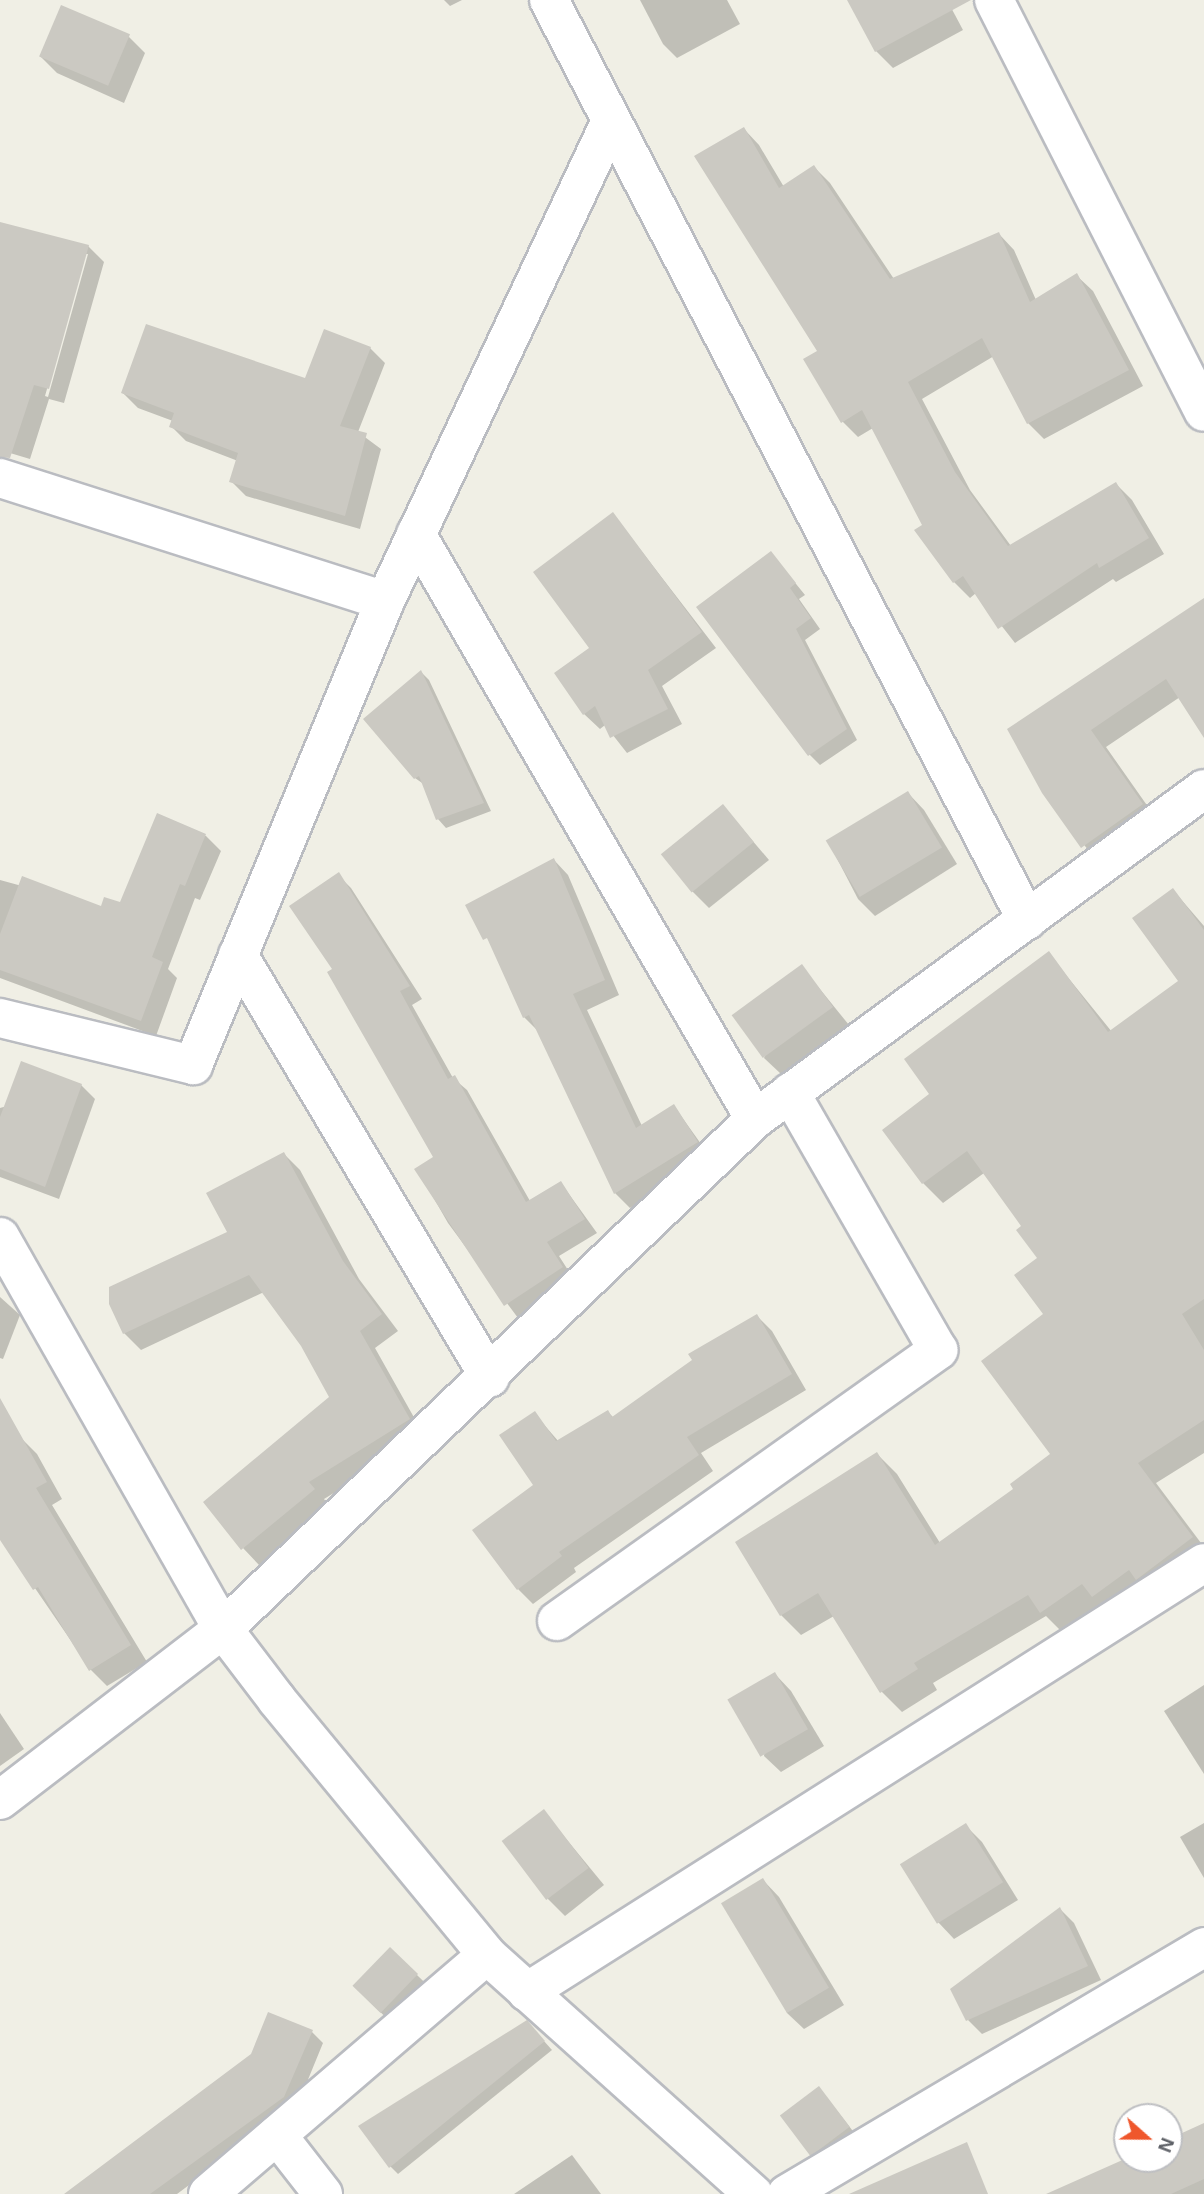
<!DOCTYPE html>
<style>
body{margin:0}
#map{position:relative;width:1204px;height:2194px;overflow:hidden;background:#f0efe5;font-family:Helvetica,sans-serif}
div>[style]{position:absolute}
.shadow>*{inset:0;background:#0003;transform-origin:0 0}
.building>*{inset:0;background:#cbc9c2;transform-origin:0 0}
.roads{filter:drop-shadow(2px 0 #babcc1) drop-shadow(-2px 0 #babcc1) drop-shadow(0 2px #babcc1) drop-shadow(0 -2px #babcc1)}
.minor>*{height:38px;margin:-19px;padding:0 19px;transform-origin:19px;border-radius:19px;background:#fff}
span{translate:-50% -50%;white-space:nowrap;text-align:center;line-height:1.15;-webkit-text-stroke:5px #fff;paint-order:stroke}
.north{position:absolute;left:1113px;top:2103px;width:70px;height:70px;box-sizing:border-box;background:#fff;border:2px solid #bebfc2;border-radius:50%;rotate:111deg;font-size:19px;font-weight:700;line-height:28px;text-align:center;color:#5d6066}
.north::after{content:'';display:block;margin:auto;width:24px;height:32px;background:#ef572c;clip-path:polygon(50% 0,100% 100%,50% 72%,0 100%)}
</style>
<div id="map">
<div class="shadow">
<i style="clip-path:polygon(444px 0,462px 0,450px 6px)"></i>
<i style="clip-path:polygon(640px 0,727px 0,740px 24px,677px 58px,663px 44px)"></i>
<i style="clip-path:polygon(849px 0,947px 0,963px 30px,893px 68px,876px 51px)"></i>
<i style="clip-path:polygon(129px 37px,145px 53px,124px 103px,57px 73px,41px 57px)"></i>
<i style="clip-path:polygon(744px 129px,759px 145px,784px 187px,814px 167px,830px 183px,894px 279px,999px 234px,1014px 250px,1036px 300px,1077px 276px,1093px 291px,1143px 386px,1044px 439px,1028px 423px,994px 356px,922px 399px,970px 490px,1011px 546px,1116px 484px,1132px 500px,1164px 554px,1116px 582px,1113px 579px,1015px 643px,976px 593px,970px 598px,954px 582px,873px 428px,858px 437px,842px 421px)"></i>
<i style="clip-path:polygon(evenodd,0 224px,88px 246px,104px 262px,64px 403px,49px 399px,30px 459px,0 450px,0 224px,85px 254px,88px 254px,48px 397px,45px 396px,85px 254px)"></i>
<i style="clip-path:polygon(370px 348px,385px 363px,358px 432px,381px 449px,360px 529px,246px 496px,231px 481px,238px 461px,186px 441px,171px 426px,173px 421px,138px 408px,123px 393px,306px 380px)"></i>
<i style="clip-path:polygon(613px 514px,716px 648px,662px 686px,682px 724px,627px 753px,605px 725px,600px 729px,584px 714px)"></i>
<i style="clip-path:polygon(771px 553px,805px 595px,799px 599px,820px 629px,805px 640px,857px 740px,820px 765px,809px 754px)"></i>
<i style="clip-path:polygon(1204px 601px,1204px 735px,1180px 697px,1106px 747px,1158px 821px,1099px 864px,1043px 792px,1124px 657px)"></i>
<i style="clip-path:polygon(421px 672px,429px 680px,491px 811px,446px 828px,438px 819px,425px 785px,415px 778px)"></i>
<i style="clip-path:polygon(908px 793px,924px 810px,957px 864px,875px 916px,858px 899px,829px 843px)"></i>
<i style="clip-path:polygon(723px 806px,769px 860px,709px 908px,692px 891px)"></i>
<i style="clip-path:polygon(158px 816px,206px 836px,221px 851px,200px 900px,195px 898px,168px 969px,177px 978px,156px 1036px,0 978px,0 880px,102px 908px,121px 905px)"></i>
<i style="clip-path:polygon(554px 860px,568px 875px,619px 995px,587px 1010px,642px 1126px,674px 1106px,711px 1158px,630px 1208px,615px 1193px,539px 1032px,524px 1017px,494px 948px,467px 906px)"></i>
<i style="clip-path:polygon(338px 875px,351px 888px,422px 999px,412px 1005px,453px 1078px,467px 1090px,530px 1201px,561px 1183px,597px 1233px,559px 1256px,575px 1281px,518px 1318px,448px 1223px,417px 1169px,436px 1158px,334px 970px)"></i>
<i style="clip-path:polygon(1173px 890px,1204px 926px,1204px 1453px,1156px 1483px,1204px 1547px,1113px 1616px,1101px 1604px,1062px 1632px,1046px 1616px,933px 1683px,937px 1690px,902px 1712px,882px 1692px,834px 1616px,801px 1635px,781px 1615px,877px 1454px,897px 1474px,940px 1543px,1016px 1490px,1053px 1454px,1040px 1259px,1023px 1227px,984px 1173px,943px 1203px,923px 1183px,932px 1094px,1049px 954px,1112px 1032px,1181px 981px)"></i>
<i style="clip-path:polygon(802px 967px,849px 1025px,781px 1074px,764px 1058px)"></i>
<i style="clip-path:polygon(81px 1085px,95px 1099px,59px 1199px,0 1177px,0 1108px)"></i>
<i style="clip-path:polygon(284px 1154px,300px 1170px,359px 1279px,398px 1331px,375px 1348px,425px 1437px,324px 1499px,330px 1507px,259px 1565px,243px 1548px,332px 1398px,302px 1345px,264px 1292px,141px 1350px,124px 1333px,229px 1233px)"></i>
<i style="clip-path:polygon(0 1297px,20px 1315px,3px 1359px,0 1358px)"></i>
<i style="clip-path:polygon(757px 1316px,772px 1331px,806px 1390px,701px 1453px,713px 1471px,574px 1568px,576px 1572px,533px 1604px,518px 1589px,536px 1485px,534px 1413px,559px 1442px,608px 1412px,614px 1418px)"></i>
<i style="clip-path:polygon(21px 1438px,37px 1454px,62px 1499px,52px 1505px,147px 1662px,107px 1686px,91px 1670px,0 1537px,0 1449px)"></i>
<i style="clip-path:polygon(775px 1674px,791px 1691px,824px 1746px,781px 1772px,764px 1756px)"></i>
<i style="clip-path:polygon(1204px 1685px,1204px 1774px,1164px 1711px)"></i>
<i style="clip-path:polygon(0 1713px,24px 1749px,0 1766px)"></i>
<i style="clip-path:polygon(544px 1812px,604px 1885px,565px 1916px,548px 1899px)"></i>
<i style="clip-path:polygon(1204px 1823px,1204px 1878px,1180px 1837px)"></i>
<i style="clip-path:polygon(966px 1826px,982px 1842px,1018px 1900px,954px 1939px,938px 1922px,903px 1865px)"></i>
<i style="clip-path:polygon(763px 1880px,779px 1897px,844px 2005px,804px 2029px,787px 2013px)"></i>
<i style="clip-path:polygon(1060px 1909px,1074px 1923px,1101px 1980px,982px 2034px,968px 2020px)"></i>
<i style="left:390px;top:1949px;width:49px;height:52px;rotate:44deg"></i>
<i style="clip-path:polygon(269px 2014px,312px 2032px,323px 2043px,298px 2104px,177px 2194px,66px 2194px,252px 2055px)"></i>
<i style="clip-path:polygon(535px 2031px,552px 2050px,398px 2174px,390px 2166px)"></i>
<i style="clip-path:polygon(819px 2088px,856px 2135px,818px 2163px,810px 2155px)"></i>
<i style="clip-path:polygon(1204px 2125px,1204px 2194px,1123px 2194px,1169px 2159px,1169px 2141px)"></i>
<i style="clip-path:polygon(572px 2155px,601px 2194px,514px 2194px)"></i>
</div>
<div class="building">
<i style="clip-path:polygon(847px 0,971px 0,875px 52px)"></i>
<i style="left:61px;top:5px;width:75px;height:56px;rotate:23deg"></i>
<i style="clip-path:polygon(744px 127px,779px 188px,814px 165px,890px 279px,999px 232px,1030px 302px,1077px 273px,1129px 370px,1027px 424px,982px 338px,908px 382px,955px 472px,1008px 546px,1116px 482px,1149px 538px,1099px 568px,1097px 563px,998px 629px,963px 576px,953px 583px,914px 530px,922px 525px,862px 410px,841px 423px,803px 359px,817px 351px,694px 156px)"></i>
<i style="clip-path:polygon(0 222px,89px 245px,49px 389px,34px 385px,10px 458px,0 457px)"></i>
<i style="clip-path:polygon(146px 324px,305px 378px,324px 329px,371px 347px,340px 426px,367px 433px,345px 516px,229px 482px,238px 453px,169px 427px,174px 413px,121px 393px)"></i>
<i style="clip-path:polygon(613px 512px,702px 632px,648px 670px,668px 709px,610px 738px,595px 706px,583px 715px,554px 673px,589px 648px,533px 572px)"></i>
<i style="clip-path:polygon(771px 551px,796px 583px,790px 588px,811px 618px,796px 629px,847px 729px,808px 756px,696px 607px)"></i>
<i style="clip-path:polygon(1204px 598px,1204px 738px,1166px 679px,1091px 730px,1143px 804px,1081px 848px,1042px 793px,1007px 729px)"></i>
<i style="clip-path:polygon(421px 670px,484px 803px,436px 820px,419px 776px,414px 779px,363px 719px)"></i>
<i style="left:908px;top:791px;width:66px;height:96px;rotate:59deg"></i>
<i style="left:723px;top:804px;width:49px;height:80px;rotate:51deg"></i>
<i style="clip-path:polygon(157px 813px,206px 834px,185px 886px,180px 884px,152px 957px,163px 962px,141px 1021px,0 970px,0 934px,22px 876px,101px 906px,104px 897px,120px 902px)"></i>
<i style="clip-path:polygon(554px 858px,605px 980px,573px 994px,636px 1128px,674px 1104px,698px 1142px,614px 1194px,529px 1015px,523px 1018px,487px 938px,483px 940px,465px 905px)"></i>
<i style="clip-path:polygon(339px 872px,410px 986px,400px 991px,448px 1079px,455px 1075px,526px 1202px,561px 1181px,585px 1219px,547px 1242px,563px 1267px,504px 1306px,414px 1169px,433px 1157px,327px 972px,332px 969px,289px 906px)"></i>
<i style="clip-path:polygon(1173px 888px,1204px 930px,1204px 1299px,1182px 1314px,1204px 1350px,1204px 1420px,1138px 1463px,1193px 1537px,1136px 1580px,1129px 1570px,1092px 1597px,1082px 1584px,1040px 1613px,1028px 1595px,914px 1663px,918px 1669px,880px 1693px,818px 1593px,780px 1616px,735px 1542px,877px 1452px,935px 1545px,1013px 1489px,1010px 1484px,1050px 1454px,981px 1361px,1043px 1314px,1014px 1275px,1037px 1258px,1016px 1230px,1021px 1226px,967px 1151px,922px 1184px,882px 1130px,929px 1094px,904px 1059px,1049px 951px,1108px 1032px,1178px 981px,1132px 918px)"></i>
<i style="left:802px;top:964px;width:53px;height:87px;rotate:54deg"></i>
<i style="clip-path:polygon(21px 1061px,82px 1084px,45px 1187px,0 1169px,0 1117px)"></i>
<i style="clip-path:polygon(284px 1152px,343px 1261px,382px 1314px,360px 1331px,410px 1419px,309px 1482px,315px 1489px,241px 1550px,203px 1502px,329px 1397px,301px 1346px,249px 1275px,123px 1334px,109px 1304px,109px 1287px,227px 1232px,206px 1193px)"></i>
<i style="clip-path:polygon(757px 1314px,792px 1374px,687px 1437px,699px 1455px,559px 1552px,562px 1556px,517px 1590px,472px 1530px,533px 1485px,499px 1435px,535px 1411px,556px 1441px,608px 1410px,612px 1417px,692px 1360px,688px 1354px)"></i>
<i style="clip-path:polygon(0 1398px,47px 1482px,36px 1488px,131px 1645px,89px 1671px,38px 1587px,33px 1590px,0 1540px)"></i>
<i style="left:775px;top:1672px;width:66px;height:55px;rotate:60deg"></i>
<i style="left:544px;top:1809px;width:74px;height:53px;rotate:53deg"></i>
<i style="left:966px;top:1823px;width:70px;height:78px;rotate:58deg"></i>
<i style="left:763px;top:1878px;width:128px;height:49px;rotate:59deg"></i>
<i style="clip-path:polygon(1060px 1907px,1088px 1966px,966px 2021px,950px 1989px)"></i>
<i style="left:390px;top:1947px;width:39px;height:54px;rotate:44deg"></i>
<i style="clip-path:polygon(268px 2012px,313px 2030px,284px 2097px,150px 2194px,64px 2194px,251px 2054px)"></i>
<i style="clip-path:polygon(527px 2020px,545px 2041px,389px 2168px,358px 2126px)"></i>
<i style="left:819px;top:2086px;width:51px;height:49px;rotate:53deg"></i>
<i style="clip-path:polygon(1204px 2123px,1204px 2179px,1171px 2194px,1046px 2194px,1127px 2158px,1169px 2159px,1169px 2139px)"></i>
<i style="clip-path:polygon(967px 2142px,988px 2194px,849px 2194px)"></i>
</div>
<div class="roads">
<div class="minor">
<i style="left:549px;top:0;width:1037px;rotate:62.55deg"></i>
<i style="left:994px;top:0;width:462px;rotate:63deg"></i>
<i style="left:0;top:478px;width:404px;rotate:17.7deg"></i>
<i style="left:416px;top:534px;width:676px;rotate:59.91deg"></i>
<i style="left:238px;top:955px;width:492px;rotate:59.2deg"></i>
<i style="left:0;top:1018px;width:199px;rotate:13.7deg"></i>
<i style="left:193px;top:1065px;width:502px;rotate:-67.52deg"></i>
<i style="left:385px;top:601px;width:528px;rotate:-64.79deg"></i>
<i style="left:0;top:1237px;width:451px;rotate:60.4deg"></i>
<i style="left:223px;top:1629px;width:89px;rotate:52.7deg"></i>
<i style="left:277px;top:1700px;width:330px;rotate:50.5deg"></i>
<i style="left:487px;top:1955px;width:358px;rotate:41.9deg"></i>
<i style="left:557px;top:1621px;width:468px;rotate:-35.4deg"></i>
<i style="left:938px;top:1350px;width:297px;rotate:-119.9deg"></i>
<i style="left:0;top:1800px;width:281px;rotate:-37.5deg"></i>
<i style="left:223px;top:1629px;width:737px;rotate:-43.79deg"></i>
<i style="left:755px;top:1119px;width:557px;rotate:-36.31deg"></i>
<i style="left:527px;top:1992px;width:801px;rotate:-32.36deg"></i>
<i style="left:277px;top:2135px;width:75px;rotate:52.1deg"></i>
<i style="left:208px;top:2194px;width:367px;rotate:-40.6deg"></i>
<i style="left:787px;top:2194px;width:485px;rotate:-30.6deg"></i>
</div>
</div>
<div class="north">N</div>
</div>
